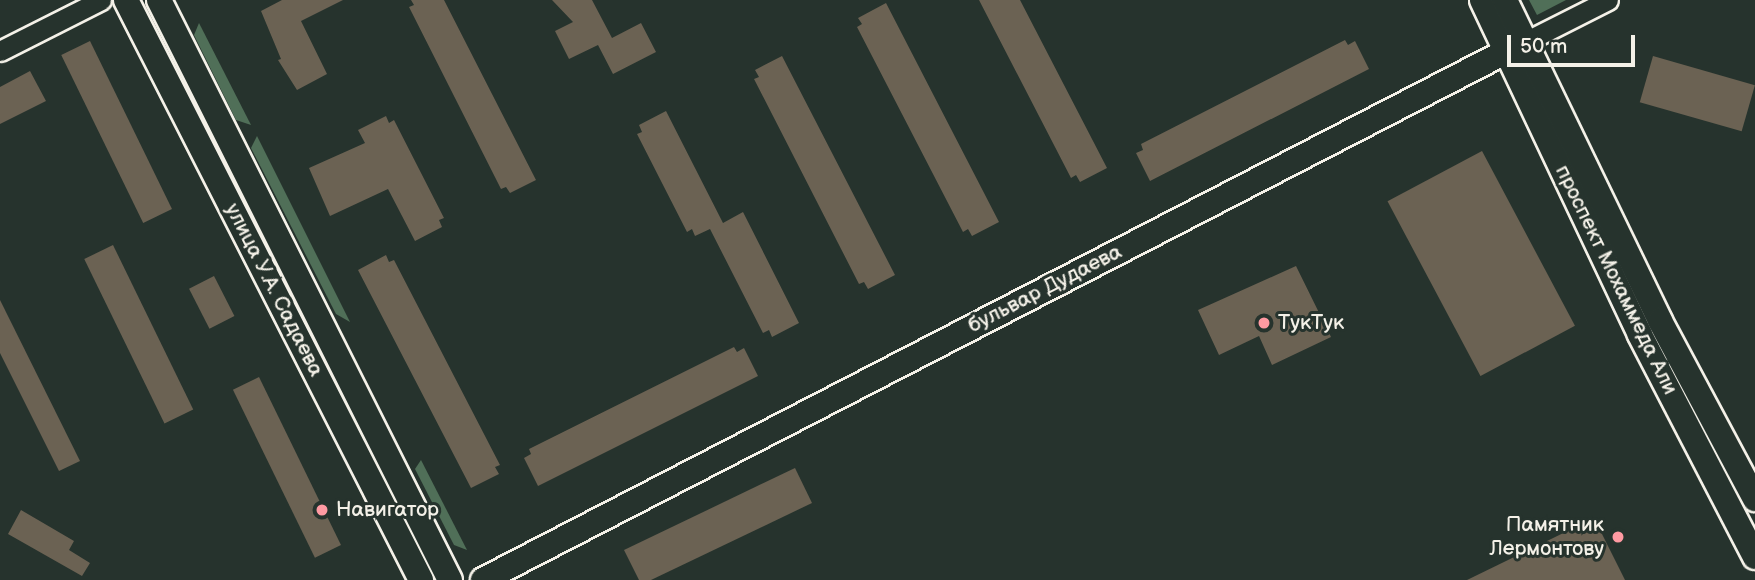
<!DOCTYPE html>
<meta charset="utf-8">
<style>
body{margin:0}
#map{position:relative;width:1755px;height:580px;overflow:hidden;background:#26332d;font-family:"Balsamiq Sans",sans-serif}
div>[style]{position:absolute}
.green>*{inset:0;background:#506f58}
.building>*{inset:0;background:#6b6253;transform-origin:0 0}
.roads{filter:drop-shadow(2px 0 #f4f1e8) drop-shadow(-2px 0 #f4f1e8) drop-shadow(0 2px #f4f1e8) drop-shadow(0 -2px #f4f1e8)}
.minor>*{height:19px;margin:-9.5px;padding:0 9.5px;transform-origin:9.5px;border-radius:9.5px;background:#26332d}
.major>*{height:24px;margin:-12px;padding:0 12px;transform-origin:12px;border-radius:12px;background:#26332d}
.dots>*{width:19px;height:19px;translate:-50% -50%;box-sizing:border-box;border:4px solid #26332d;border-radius:50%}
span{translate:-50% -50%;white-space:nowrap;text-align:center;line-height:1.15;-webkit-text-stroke:6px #26332d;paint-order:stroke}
.street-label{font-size:21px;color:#f4f1e8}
.poi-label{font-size:21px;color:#f4f1e8}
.left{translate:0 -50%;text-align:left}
.right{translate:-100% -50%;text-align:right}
.scale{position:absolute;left:1507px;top:35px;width:128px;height:32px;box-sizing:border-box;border:4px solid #f4f1e8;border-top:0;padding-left:9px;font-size:21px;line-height:24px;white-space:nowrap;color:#f4f1e8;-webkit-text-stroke:5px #26332d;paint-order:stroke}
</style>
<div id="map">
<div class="green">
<i style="clip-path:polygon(1529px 0,1566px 0,1537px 15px)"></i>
<i style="clip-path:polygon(199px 23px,251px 125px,236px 120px,194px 35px)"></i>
<i style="clip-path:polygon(257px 136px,350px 322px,336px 314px,251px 148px)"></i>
<i style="clip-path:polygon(421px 460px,467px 550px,454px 545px,415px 469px)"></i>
</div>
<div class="building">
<i style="clip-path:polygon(282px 0,343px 0,301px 21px,327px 74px,297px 90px,278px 60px,281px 59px,261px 11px)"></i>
<i style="clip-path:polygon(411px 0,444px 0,536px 180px,510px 193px,506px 187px,501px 189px,409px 7px,414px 5px)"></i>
<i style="clip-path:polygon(552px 0,592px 0,612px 38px,641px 23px,656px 52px,613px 74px,598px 45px,569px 59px,555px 31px,573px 22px)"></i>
<i style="clip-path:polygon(979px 0,1020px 0,1107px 168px,1080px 182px,1076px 175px,1071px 178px)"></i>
<i style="clip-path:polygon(886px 3px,999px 222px,972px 236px,968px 229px,963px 232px,857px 27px,862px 24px,858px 18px)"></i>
<i style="clip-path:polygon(1345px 40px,1348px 45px,1355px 41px,1369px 69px,1150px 181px,1136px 153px,1143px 150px,1141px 144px)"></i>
<i style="left:90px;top:41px;width:187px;height:32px;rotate:64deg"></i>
<i style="clip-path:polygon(782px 56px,895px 275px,868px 289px,864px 282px,859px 284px,754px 79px,759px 77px,755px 70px)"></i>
<i style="left:1653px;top:56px;width:106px;height:48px;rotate:16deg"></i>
<i style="clip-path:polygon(30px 71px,46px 101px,0 124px,0 87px)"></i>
<i style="clip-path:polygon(666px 111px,723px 223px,743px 212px,799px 323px,772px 337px,769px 330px,763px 333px,710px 229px,695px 236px,692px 229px,687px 232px,637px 134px,642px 132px,639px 125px)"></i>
<i style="clip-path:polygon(386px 116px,389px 123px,394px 120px,444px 218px,439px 220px,442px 227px,415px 241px,388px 189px,330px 216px,309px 168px,365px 143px,358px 130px)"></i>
<i style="left:1482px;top:151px;width:198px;height:107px;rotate:62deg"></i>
<i style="left:113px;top:245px;width:183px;height:32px;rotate:64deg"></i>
<i style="clip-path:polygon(386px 255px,389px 262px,394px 260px,500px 465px,495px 467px,499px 474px,471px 488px,358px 270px)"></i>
<i style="clip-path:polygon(1296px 266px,1331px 337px,1272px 365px,1259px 336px,1219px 355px,1198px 310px)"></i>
<i style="left:214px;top:276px;width:45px;height:28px;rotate:63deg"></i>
<i style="clip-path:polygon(0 300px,80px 461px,59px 471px,0 353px)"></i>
<i style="clip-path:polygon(734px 347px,737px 352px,744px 348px,758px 376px,538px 486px,524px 458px,531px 454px,529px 449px)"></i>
<i style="left:259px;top:377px;width:187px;height:29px;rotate:64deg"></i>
<i style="clip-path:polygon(795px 468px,812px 503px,651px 580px,639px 580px,624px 550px)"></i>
<i style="clip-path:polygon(21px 510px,74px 541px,69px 550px,90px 563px,82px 576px,8px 534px)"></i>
<i style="clip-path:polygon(1594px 518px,1625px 580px,1467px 580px)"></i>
</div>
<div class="roads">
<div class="minor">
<i style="left:1515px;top:47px;width:104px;rotate:-26.8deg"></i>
<i style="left:0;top:51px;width:113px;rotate:-26.8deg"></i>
</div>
<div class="major">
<i style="left:126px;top:0;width:651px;rotate:63.04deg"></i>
<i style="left:159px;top:0;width:649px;rotate:63.36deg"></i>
<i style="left:1482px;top:0;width:370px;rotate:64.7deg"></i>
<i style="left:1640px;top:335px;width:250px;rotate:62.6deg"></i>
<i style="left:1505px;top:0;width:356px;rotate:64.2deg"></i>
<i style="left:1660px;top:321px;width:202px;rotate:61.9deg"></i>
<i style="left:483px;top:580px;width:1153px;rotate:-27.32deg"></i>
</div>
</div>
<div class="dots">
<i style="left:1264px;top:323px;background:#ff9aa2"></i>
<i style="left:322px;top:510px;background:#ff9aa2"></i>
<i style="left:1618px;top:537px;background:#ff9aa2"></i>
</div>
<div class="street-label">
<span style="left:1616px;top:280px;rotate:64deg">проспект Мохаммеда Али</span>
<span style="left:1045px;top:289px;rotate:-27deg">бульвар Дудаева</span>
<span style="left:274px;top:290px;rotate:63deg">улица У.А. Садаева</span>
</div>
<div class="poi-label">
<span class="left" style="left:1278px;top:323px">ТукТук</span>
<span class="left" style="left:336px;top:510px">Навигатор</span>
<span class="right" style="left:1604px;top:537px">Памятник<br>Лермонтову</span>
</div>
<div class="scale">50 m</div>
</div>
